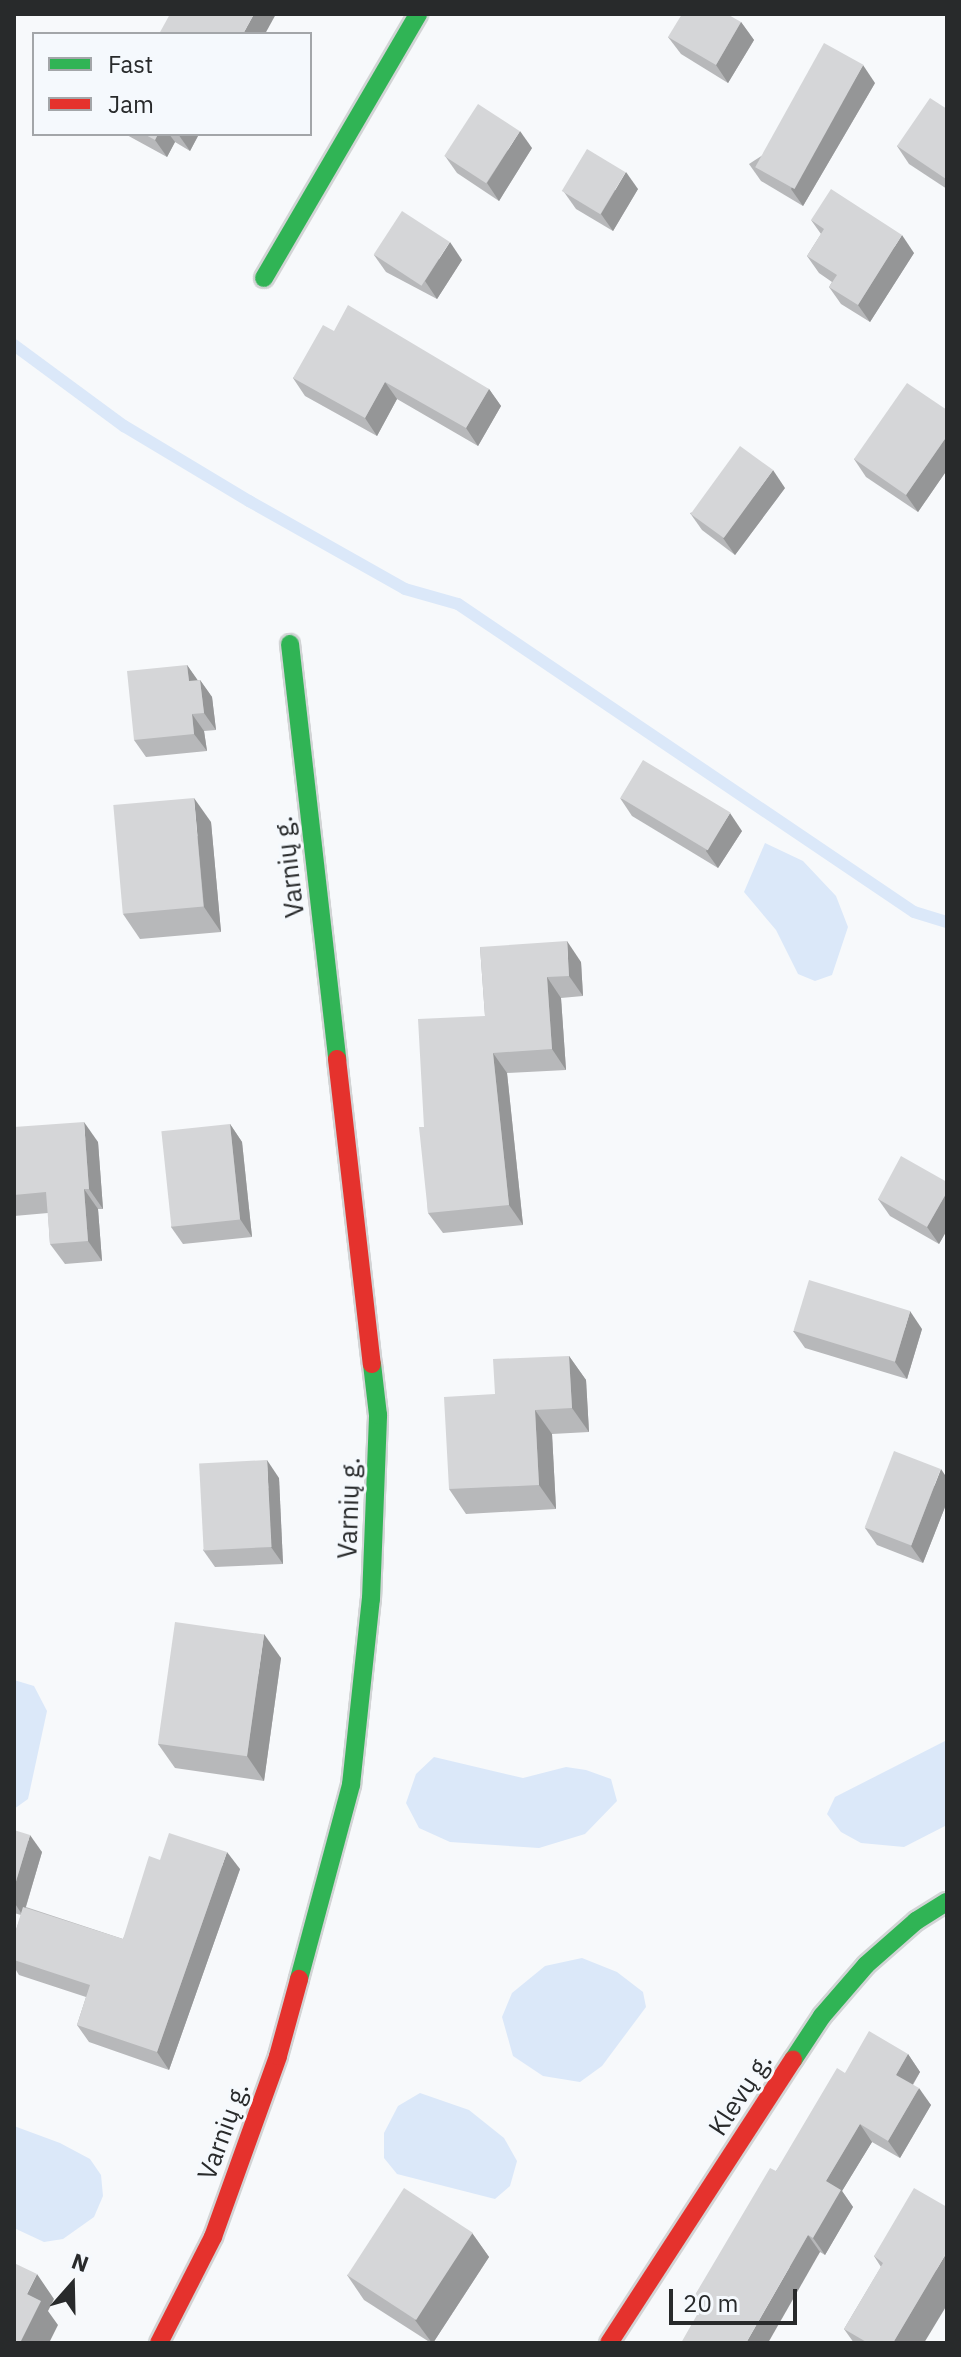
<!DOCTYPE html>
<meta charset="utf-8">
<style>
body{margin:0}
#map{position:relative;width:961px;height:2357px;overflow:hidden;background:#f7f9fb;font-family:"IBM Plex Sans",sans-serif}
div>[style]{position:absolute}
.water>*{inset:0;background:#dbe8f9}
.stream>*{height:12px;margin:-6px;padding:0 6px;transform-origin:6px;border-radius:6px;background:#dbe8f9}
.roads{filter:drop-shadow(2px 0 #d2d4d5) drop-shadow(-2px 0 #d2d4d5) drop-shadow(0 2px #d2d4d5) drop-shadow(0 -2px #d2d4d5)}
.fast>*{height:18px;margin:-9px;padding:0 9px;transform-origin:9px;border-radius:9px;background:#30b455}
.jam>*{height:18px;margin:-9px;padding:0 9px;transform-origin:9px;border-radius:9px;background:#e5322d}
.wall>*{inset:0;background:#b7b8ba}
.shaded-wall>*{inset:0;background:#959697}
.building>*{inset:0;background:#d5d6d8;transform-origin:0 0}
span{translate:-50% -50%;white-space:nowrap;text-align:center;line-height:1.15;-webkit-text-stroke:6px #f5f9fd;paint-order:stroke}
.street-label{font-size:26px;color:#282a2b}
.frame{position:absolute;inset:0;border:16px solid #282a2b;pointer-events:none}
.legend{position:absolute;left:32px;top:32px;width:280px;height:104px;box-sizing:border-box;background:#f5f9fd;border:2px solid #a3a6a9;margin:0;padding:10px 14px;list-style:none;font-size:24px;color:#282a2b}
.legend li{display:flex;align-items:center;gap:16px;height:40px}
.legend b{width:40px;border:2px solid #a3a6a9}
.north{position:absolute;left:32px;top:2245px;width:80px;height:80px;-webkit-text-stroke:6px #f5f9fd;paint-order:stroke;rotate:20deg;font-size:22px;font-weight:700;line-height:32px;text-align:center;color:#282a2b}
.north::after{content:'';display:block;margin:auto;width:28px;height:36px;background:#282a2b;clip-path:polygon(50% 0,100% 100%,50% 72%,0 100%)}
.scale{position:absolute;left:669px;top:2289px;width:128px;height:36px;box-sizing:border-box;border:4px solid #282a2b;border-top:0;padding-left:10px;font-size:24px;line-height:28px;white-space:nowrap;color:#282a2b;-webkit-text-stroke:6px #f5f9fd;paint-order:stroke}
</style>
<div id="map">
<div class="water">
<i style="clip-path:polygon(765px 843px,803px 861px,836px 896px,848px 927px,832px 975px,815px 981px,798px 974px,776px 930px,744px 892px)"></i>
<i style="clip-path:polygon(14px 1680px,34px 1686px,47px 1711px,28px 1799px,14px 1809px)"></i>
<i style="clip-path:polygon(947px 1740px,947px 1825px,904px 1847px,861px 1843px,841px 1832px,827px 1814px,835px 1797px)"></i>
<i style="clip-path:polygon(434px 1757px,523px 1778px,566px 1767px,586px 1770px,611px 1779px,617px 1801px,585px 1834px,539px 1848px,450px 1842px,419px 1828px,406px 1803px,416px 1774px)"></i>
<i style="clip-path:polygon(582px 1958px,617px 1972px,643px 1992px,646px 2007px,602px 2066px,580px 2082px,543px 2076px,513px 2056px,502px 2017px,512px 1993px,545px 1966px)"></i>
<i style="clip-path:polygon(420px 2093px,469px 2110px,504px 2138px,517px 2161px,510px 2186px,495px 2199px,397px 2174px,384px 2158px,384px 2133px,398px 2106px)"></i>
<i style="clip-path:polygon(14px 2126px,60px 2143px,90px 2159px,101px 2175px,103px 2196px,94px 2217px,63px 2239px,44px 2242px,14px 2228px)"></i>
</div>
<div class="stream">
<i style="left:14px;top:345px;width:137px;rotate:36.4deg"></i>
<i style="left:124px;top:426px;width:146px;rotate:31deg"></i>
<i style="left:249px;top:501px;width:179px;rotate:29.4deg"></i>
<i style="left:405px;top:589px;width:55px;rotate:15.8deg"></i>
<i style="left:458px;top:604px;width:550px;rotate:34.04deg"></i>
<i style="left:914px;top:912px;width:34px;rotate:17deg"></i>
</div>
<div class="roads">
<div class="fast">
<i style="left:264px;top:278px;width:306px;rotate:-59.7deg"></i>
<i style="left:290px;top:644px;width:418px;rotate:83.5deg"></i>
<i style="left:299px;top:1979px;width:201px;rotate:-75deg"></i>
<i style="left:351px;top:1785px;width:187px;rotate:-83.9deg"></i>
<i style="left:371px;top:1599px;width:184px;rotate:-87.8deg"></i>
<i style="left:378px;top:1415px;width:51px;rotate:-96.7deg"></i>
<i style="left:793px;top:2060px;width:53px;rotate:-56.6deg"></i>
<i style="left:822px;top:2016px;width:67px;rotate:-49.2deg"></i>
<i style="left:866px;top:1965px;width:67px;rotate:-41.3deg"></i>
<i style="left:916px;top:1921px;width:36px;rotate:-32deg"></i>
</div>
<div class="jam">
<i style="left:337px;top:1059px;width:307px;rotate:83.5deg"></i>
<i style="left:159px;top:2343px;width:119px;rotate:-63deg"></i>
<i style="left:213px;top:2237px;width:192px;rotate:-70.2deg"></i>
<i style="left:278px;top:2056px;width:80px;rotate:-74.7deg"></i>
<i style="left:609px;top:2343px;width:338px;rotate:-57deg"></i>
</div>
</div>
<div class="wall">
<i style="clip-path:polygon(741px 22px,754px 40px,728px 83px,681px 54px,668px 37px)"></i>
<i style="clip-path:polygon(875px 83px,803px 206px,761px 181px,749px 164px)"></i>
<i style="clip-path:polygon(947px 109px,947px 189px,909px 164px,897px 146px)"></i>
<i style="clip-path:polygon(125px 134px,199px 134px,190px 151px,175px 142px,167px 157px)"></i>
<i style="clip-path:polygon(532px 148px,499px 201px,457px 173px,445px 156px)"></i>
<i style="clip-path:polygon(638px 189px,613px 231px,576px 209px,564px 192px)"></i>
<i style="clip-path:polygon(811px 220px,914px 253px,870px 322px,841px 304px,829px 287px,832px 282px,819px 273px,807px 256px,821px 234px)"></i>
<i style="clip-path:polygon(374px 255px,462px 260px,437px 299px,386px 272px)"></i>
<i style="clip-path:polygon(334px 331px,489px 389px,501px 406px,478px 446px,397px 399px,377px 436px,305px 396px,293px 378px)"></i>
<i style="clip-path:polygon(947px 410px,947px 470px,918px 512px,866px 477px,854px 459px)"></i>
<i style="clip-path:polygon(785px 488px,735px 555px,702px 530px,690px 513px)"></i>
<i style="clip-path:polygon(187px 665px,197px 680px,200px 680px,212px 697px,216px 730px,204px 731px,207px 751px,146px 757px,134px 740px)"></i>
<i style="clip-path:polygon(620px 798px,742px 831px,718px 868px,632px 816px)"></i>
<i style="clip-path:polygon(211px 822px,221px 932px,140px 939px,123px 914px)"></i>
<i style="clip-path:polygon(480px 947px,581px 962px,583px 996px,561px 998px,566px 1070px,507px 1073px,523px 1225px,443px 1233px,428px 1213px,424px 1127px,485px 1016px)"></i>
<i style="clip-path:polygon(230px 1124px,242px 1142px,252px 1237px,183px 1244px,171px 1227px)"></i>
<i style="clip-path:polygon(14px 1127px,98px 1142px,103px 1209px,98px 1209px,102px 1261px,65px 1264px,50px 1244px,48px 1213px,14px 1216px)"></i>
<i style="clip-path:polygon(947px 1182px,947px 1230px,939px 1244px,890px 1216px,878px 1199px)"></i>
<i style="clip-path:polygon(922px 1329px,907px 1379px,805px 1348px,793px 1331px)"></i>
<i style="clip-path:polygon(569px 1356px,586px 1380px,589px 1432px,552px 1434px,556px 1509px,466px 1514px,449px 1489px,495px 1394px)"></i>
<i style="clip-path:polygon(279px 1478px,283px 1564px,215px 1567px,203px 1550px)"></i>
<i style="clip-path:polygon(947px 1478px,947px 1502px,923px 1563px,877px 1545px,865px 1528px)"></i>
<i style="clip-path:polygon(281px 1658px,264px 1781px,175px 1768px,158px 1744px)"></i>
<i style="clip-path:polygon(14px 1830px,42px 1852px,26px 1907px,123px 1939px,160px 1860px,240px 1869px,169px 2070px,89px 2042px,77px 2025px,86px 1997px,19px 1975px,14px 1967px,14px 1936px,21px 1915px,14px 1913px)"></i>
<i style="clip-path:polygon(908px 2054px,920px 2072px,913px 2085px,931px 2105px,900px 2158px,872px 2142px,842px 2191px,853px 2207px,825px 2255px,820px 2252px,700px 2311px,692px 2300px,776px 2171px,845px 2073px)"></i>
<i style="clip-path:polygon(947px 2207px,924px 2343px,854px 2343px,844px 2329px,881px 2267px,874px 2256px)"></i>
<i style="clip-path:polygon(472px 2233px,489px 2257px,433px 2343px,431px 2343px,364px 2300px,347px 2275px)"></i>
</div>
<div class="shaded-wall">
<i style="clip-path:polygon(254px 14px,276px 14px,265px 34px,243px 34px)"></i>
<i style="clip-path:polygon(741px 22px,754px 40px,728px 83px,716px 65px)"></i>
<i style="clip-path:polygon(863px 65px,875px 83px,803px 206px,791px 189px)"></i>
<i style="clip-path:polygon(520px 131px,532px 148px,499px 201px,487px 183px)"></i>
<i style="clip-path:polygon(158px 134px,169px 134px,175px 142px,167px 157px,155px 140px)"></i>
<i style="clip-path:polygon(178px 134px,199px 134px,190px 151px)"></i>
<i style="clip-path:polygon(626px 172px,638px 189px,613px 231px,601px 214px)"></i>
<i style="clip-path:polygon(902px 235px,914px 253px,870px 322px,858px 305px)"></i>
<i style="clip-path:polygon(450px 242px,462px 260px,437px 299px,425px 281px)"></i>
<i style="clip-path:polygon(385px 382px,397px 399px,377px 436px,365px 418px)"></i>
<i style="clip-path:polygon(489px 389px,501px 406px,478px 446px,466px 428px)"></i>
<i style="clip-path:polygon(947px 436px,947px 470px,918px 512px,906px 495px)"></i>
<i style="clip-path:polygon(773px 470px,785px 488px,735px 555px,723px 538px)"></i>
<i style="clip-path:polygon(187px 665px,199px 682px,189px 681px)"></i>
<i style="clip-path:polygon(200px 680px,212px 697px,216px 730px,204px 713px)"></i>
<i style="clip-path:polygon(192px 714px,204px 731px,207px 751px,194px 734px)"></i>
<i style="clip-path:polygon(194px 798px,211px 822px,221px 932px,204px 907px)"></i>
<i style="clip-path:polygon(730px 813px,742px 831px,718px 868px,706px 851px)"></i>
<i style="clip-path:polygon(567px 941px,581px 962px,583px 996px,569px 976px)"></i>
<i style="clip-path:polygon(547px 977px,561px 998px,566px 1070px,552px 1049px)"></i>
<i style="clip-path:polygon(493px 1053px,507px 1073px,523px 1225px,509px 1205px)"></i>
<i style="clip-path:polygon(84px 1122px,98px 1142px,103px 1209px,89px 1189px)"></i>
<i style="clip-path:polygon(230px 1124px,242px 1142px,252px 1237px,240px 1219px)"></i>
<i style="clip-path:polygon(84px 1189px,98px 1209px,102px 1261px,88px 1241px)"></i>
<i style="clip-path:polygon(947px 1192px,947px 1230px,939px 1244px,927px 1227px)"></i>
<i style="clip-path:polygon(910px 1311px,922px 1329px,907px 1379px,895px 1362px)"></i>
<i style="clip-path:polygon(569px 1356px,586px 1380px,589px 1432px,572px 1408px)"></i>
<i style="clip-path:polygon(535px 1410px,552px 1434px,556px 1509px,539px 1485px)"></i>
<i style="clip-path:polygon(267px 1460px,279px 1478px,283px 1564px,271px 1547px)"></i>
<i style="clip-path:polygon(941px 1469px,947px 1478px,947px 1502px,923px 1563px,911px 1546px)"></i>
<i style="clip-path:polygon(264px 1634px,281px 1658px,264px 1781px,247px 1756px)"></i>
<i style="clip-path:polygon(30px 1835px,42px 1852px,23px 1916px,14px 1902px,14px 1888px)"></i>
<i style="clip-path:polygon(227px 1852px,240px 1869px,169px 2070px,157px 2052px)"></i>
<i style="clip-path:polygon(908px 2054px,920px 2072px,908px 2092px,896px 2075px)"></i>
<i style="clip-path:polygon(919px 2088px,931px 2105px,900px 2158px,888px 2141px)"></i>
<i style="clip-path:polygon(860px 2124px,872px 2142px,842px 2191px,853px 2207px,825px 2255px,813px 2238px,826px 2181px)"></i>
<i style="clip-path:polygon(472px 2233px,489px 2257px,433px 2343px,432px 2343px,415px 2320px)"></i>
<i style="clip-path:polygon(808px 2235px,820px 2252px,768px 2343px,746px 2343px)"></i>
<i style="clip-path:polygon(947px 2252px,947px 2305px,924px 2343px,893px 2343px)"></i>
<i style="clip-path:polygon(37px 2274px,54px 2299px,48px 2311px,58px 2325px,49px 2343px,20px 2343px,27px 2294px)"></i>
</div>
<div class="building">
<i style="clip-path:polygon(170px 14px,254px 14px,243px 34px,159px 34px)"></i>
<i style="clip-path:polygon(682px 14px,727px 14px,741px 22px,716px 65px,668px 37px)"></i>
<i style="left:824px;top:43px;width:45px;height:142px;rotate:29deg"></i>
<i style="clip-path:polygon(930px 98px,947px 109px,946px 179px,897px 146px)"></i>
<i style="left:478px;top:104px;width:50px;height:62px;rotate:33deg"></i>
<i style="clip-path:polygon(144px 134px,158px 134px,155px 140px)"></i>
<i style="left:587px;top:149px;width:45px;height:49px;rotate:31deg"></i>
<i style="clip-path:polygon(831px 189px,902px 235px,858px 305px,829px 287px,837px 275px,807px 256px,824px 229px,811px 220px)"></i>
<i style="left:402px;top:211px;width:57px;height:52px;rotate:33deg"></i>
<i style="clip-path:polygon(348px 305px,489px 389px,466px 428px,385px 382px,365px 418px,293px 378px,323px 325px,334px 331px)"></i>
<i style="clip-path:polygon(907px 383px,947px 410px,947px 436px,906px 495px,854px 459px)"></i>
<i style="left:740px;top:446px;width:41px;height:84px;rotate:36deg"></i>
<i style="clip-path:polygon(187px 665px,189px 681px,200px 680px,204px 713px,192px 714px,194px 734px,134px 740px,127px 671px)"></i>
<i style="left:643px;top:760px;width:102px;height:44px;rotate:31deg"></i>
<i style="left:194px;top:798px;width:109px;height:81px;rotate:85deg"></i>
<i style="clip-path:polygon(567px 941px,569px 976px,547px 977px,552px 1049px,493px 1053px,509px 1205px,428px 1213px,419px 1127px,424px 1127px,418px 1019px,485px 1016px,480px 947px)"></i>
<i style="clip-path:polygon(84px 1122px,89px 1189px,84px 1189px,88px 1241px,50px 1244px,46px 1192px,14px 1195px,14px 1127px)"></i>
<i style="left:230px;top:1124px;width:96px;height:69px;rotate:84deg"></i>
<i style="clip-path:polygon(901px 1156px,947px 1182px,947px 1192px,927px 1227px,878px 1199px)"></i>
<i style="left:809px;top:1280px;width:106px;height:53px;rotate:17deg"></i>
<i style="clip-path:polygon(569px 1356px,572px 1408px,535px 1410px,539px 1485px,449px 1489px,444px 1397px,495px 1394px,493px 1359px)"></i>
<i style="left:894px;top:1451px;width:50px;height:82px;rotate:21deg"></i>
<i style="left:267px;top:1460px;width:87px;height:68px;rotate:87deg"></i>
<i style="left:175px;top:1622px;width:90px;height:123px;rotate:8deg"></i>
<i style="clip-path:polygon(14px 1830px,30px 1835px,14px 1888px)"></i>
<i style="clip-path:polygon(169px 1833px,227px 1852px,157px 2052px,77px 2025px,90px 1985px,14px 1960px,14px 1936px,23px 1907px,123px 1939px,149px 1856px,160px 1860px)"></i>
<i style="clip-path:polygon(869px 2031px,908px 2054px,896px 2075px,919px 2088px,888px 2141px,860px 2124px,826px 2181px,841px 2190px,813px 2238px,808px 2235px,746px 2343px,681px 2343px,702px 2306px,692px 2300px,770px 2168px,776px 2171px,837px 2068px,845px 2073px)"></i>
<i style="left:404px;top:2188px;width:82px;height:104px;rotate:33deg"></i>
<i style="clip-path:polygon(914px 2188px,947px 2207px,947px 2252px,893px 2343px,868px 2343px,844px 2329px,883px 2263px,874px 2256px)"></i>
<i style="clip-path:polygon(14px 2263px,37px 2274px,27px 2294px,41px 2301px,20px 2343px,14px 2343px)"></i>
</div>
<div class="street-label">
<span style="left:289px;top:867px;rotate:-97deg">Varnių g.</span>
<span style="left:349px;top:1508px;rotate:-88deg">Varnių g.</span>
<span style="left:740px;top:2094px;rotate:-57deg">Klevų g.</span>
<span style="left:223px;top:2131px;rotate:-70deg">Varnių g.</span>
</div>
<div class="frame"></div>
<ul class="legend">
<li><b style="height:10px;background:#30b455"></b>Fast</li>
<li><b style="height:10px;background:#e5322d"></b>Jam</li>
</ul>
<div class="north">N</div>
<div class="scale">20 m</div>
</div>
